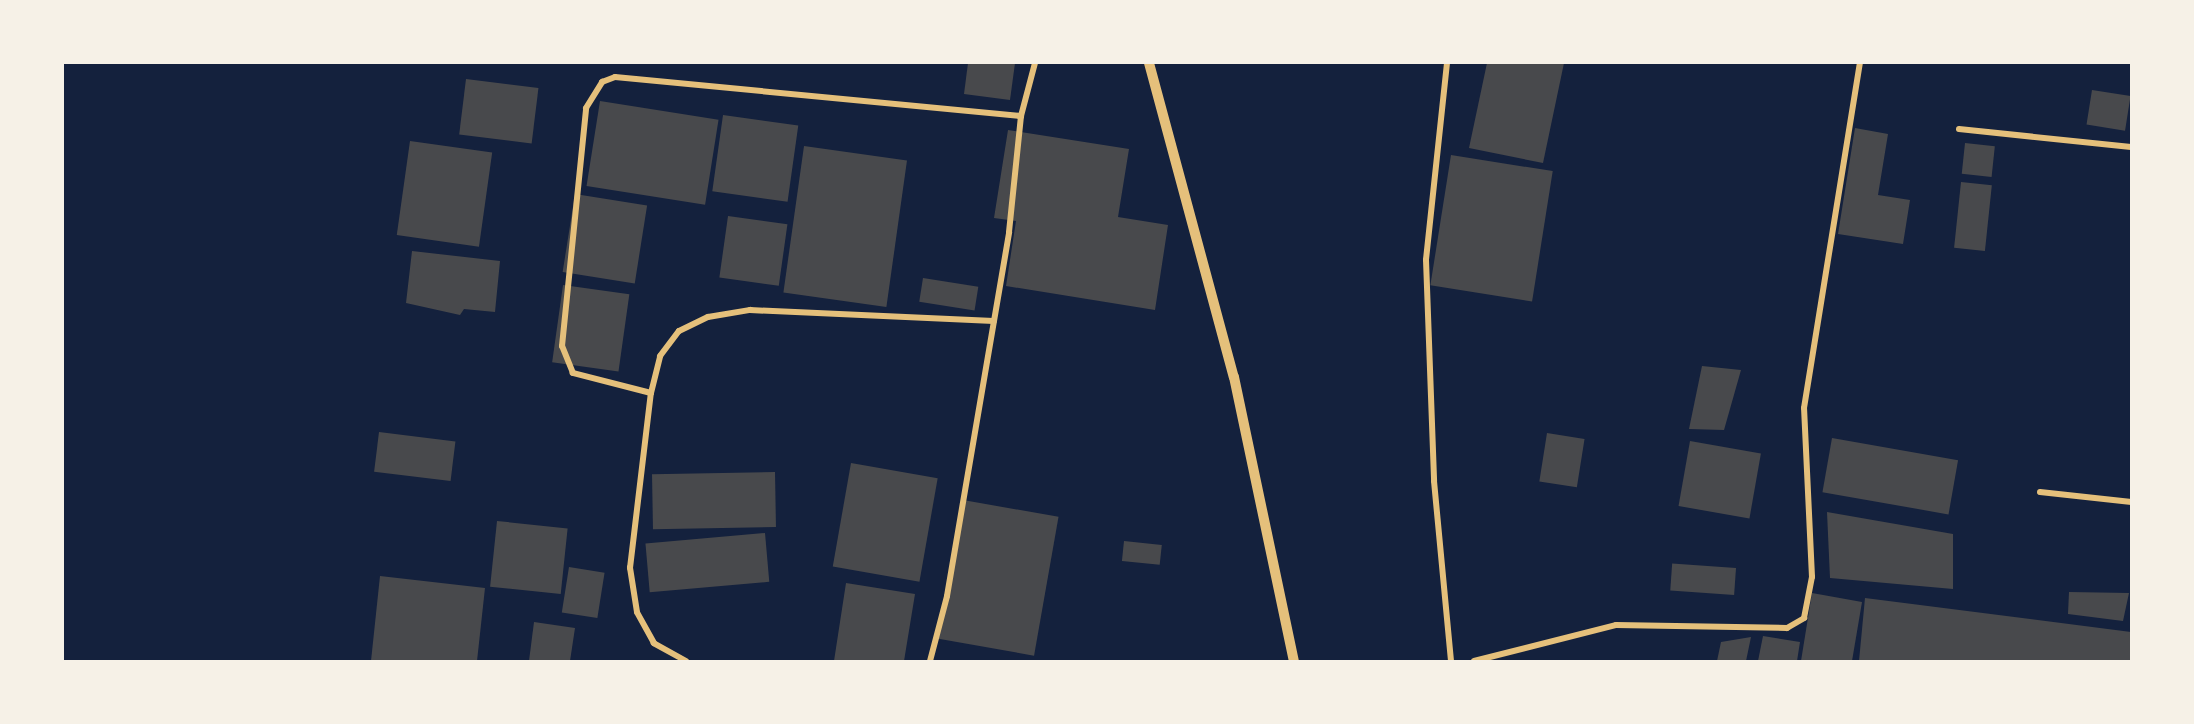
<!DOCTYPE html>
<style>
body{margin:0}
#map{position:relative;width:2194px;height:724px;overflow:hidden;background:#14213d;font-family:"Roboto Condensed",sans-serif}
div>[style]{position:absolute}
.building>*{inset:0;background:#48494c;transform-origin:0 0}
.minor>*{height:6px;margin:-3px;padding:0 3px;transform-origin:3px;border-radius:3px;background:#e5c07b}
.tertiary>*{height:10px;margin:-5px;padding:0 5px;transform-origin:5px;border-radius:5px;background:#e5c07b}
span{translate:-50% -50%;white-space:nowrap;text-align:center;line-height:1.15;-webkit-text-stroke:6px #f6f1e7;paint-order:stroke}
.frame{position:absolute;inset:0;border:64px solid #f6f1e7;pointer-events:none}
</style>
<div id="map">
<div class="building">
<i style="clip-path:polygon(968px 63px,1015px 63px,1010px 100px,964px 94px)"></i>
<i style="clip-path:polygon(1487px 63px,1564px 63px,1543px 163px,1469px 148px)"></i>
<i style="left:466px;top:79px;width:73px;height:56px;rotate:7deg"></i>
<i style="left:2092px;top:90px;width:39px;height:35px;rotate:9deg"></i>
<i style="left:600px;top:101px;width:120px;height:86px;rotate:9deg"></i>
<i style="left:723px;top:115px;width:76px;height:77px;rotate:8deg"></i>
<i style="clip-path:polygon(1855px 128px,1888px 134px,1878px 195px,1910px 200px,1903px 244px,1838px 234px)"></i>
<i style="clip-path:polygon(1008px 130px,1129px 149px,1118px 217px,1168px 225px,1155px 310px,1006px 286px,1016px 221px,994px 218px)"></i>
<i style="left:410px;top:141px;width:83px;height:95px;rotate:8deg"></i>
<i style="left:1965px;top:143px;width:30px;height:31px;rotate:6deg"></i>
<i style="left:804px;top:146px;width:104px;height:148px;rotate:8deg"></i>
<i style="left:1451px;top:155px;width:103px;height:132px;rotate:9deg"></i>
<i style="left:1961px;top:182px;width:31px;height:66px;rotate:6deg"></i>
<i style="left:575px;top:194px;width:73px;height:79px;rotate:9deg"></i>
<i style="left:728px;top:216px;width:60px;height:62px;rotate:8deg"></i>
<i style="clip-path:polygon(412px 251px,500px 261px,495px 312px,464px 309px,460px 315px,406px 303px)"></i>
<i style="left:923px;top:278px;width:56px;height:24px;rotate:9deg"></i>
<i style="left:563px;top:285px;width:67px;height:78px;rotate:8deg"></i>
<i style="clip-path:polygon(1702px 366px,1741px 370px,1724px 430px,1689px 429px)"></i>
<i style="left:379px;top:432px;width:77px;height:40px;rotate:7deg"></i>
<i style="left:1547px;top:433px;width:38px;height:49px;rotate:9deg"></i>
<i style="left:1832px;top:438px;width:128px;height:55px;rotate:10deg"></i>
<i style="left:1690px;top:441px;width:72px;height:66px;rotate:10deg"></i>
<i style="left:851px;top:463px;width:88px;height:105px;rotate:10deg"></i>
<i style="left:775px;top:472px;width:55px;height:123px;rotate:89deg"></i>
<i style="left:963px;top:500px;width:97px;height:141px;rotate:10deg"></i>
<i style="clip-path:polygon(1827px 512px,1953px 534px,1953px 589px,1830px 578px)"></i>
<i style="left:497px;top:521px;width:71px;height:66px;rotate:6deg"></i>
<i style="left:765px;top:533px;width:49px;height:120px;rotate:85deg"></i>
<i style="left:1124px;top:541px;width:38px;height:20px;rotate:6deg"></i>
<i style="left:569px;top:567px;width:36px;height:46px;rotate:9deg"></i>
<i style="left:1736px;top:568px;width:27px;height:64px;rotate:94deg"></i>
<i style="clip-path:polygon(380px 576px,485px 588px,477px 661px,371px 661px)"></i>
<i style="clip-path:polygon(846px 583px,915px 594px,904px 661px,834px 661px)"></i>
<i style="clip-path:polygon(2069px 592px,2129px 593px,2123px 621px,2068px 614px)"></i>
<i style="clip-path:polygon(1812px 593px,1862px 602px,1852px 661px,1801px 661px)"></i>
<i style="clip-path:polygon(1865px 598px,2131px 632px,2131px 661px,1859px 661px)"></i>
<i style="clip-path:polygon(534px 622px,575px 628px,570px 661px,529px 661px)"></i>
<i style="clip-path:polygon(1763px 636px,1800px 642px,1797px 661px,1758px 661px)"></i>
<i style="clip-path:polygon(1751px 637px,1746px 661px,1717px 661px,1721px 642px)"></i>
</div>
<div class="minor">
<i style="left:1447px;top:63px;width:198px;rotate:96.1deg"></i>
<i style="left:1426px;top:260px;width:221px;rotate:87.9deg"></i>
<i style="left:1434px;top:481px;width:181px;rotate:84.6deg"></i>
<i style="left:1959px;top:129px;width:173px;rotate:6deg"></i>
<i style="left:651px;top:393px;width:81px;rotate:-165.6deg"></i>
<i style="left:573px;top:373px;width:29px;rotate:-112deg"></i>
<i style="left:562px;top:346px;width:239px;rotate:-84.2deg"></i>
<i style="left:586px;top:108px;width:31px;rotate:-58deg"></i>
<i style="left:602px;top:82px;width:14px;rotate:-21deg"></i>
<i style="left:615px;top:77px;width:408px;rotate:5.5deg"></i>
<i style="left:2040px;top:492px;width:92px;rotate:6.3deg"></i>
<i style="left:686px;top:661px;width:37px;rotate:-151deg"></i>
<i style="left:654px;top:643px;width:35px;rotate:-119deg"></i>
<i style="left:637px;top:612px;width:45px;rotate:-99deg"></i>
<i style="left:630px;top:568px;width:176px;rotate:-83.2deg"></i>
<i style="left:651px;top:393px;width:38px;rotate:-76deg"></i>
<i style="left:660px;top:356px;width:31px;rotate:-53deg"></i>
<i style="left:679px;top:331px;width:32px;rotate:-26deg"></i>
<i style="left:708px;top:317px;width:43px;rotate:-9.5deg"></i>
<i style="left:750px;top:310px;width:244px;rotate:2.6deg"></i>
<i style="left:930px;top:661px;width:67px;rotate:-75.3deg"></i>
<i style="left:947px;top:596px;width:369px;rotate:-80.3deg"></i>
<i style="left:1009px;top:232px;width:117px;rotate:-84.1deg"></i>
<i style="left:1021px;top:116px;width:55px;rotate:-75.2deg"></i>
<i style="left:1474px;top:661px;width:146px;rotate:-14.2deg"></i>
<i style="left:1616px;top:625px;width:171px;rotate:1deg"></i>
<i style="left:1787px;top:628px;width:20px;rotate:-30deg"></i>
<i style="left:1804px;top:618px;width:42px;rotate:-79deg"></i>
<i style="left:1812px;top:577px;width:169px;rotate:-92.7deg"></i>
<i style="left:1804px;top:408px;width:350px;rotate:-80.8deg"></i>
</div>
<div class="tertiary">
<i style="left:1149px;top:63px;width:325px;rotate:74.9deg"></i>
<i style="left:1234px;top:377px;width:290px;rotate:78.1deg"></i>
</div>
<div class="frame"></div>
</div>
